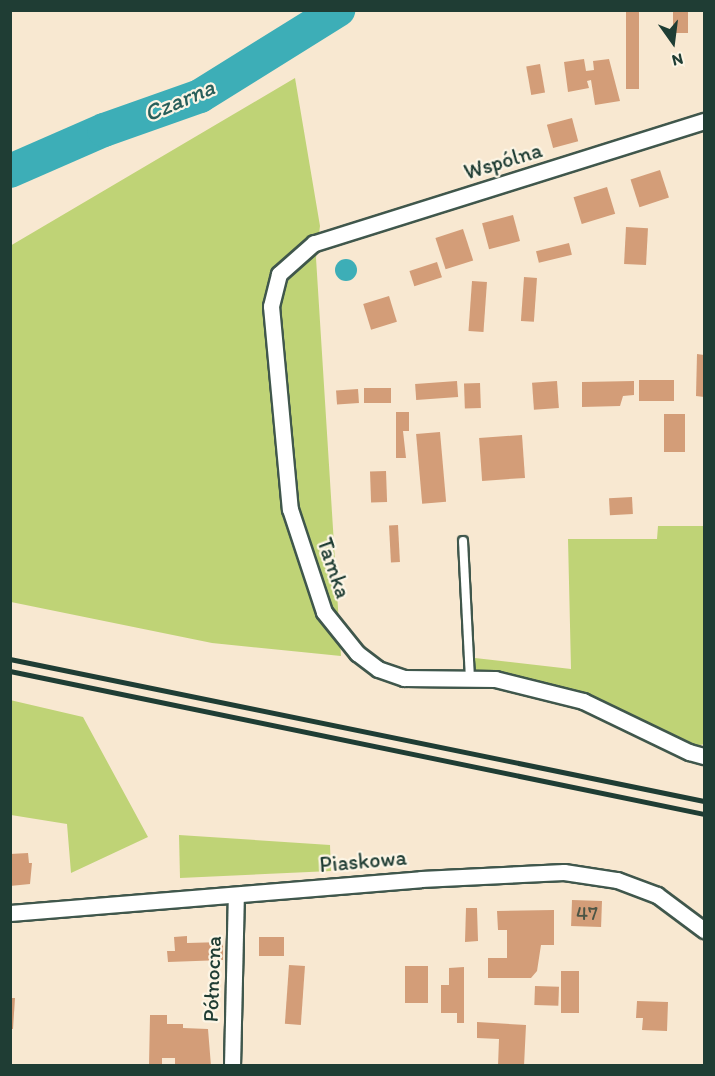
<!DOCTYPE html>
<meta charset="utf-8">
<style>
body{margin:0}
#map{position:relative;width:715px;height:1076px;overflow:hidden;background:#f8e8d1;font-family:Itim,sans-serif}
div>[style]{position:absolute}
.green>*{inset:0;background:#bfd376}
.water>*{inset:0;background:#3daeb7}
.round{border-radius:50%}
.river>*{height:34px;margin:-17px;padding:0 17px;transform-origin:17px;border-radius:17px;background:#3daeb7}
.building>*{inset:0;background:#d39d78;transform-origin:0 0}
.roads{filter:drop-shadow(2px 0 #40574c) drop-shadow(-2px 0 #40574c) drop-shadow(0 2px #40574c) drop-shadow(0 -2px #40574c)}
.service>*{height:8px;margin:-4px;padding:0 4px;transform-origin:4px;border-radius:4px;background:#fff}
.minor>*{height:15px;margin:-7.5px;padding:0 7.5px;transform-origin:7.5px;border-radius:7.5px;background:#fff}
.rail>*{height:4.5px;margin:-2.25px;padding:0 2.25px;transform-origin:2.25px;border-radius:2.25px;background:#1f3d34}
span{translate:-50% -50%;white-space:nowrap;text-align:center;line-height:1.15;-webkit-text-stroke:4.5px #fcf5e5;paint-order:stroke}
.number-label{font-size:20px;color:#4c5545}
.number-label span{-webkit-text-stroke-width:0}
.street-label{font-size:22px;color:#1f3d34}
.water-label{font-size:24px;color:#285f5b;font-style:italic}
.frame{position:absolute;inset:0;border:12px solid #1f3d34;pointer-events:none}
.north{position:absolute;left:643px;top:12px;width:60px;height:60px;-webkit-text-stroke:4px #fcf5e5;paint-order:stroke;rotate:166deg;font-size:16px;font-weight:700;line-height:24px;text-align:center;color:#1f3d34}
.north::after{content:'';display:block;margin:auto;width:21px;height:27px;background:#1f3d34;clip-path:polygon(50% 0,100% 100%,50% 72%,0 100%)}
</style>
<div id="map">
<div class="green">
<i style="clip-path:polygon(295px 78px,320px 226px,316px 258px,341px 656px,212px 643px,11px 602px,10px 246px)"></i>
<i style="clip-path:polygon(658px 526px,704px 526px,704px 744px,689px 748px,584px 696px,475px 672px,475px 658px,571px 669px,568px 539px,657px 539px)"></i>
<i style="clip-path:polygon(10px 700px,83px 717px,148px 837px,71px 873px,67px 824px,11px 815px)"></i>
<i style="clip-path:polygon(179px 835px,330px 845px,331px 871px,180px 878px)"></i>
</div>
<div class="water">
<i class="round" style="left:335px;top:259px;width:22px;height:22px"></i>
</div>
<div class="river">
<i style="left:10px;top:171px;width:103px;rotate:-23.6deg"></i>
<i style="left:104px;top:130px;width:102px;rotate:-19.5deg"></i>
<i style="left:200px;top:96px;width:163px;rotate:-31.9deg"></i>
</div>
<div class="building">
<i style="left:626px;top:10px;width:13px;height:79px"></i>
<i style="left:673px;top:10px;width:15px;height:23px"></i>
<i style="clip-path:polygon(584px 59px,586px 71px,594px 70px,593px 61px,609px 59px,620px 101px,595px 105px,591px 80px,587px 81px,589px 88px,568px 92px,564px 62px)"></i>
<i style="left:540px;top:64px;width:29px;height:14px;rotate:80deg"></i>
<i style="left:572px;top:118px;width:24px;height:26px;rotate:75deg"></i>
<i style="left:660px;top:170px;width:29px;height:31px;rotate:72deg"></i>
<i style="left:607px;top:187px;width:28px;height:35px;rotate:73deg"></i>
<i style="left:513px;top:215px;width:27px;height:32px;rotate:75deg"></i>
<i style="left:626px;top:227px;width:22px;height:37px;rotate:3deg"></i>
<i style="left:463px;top:229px;width:33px;height:29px;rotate:72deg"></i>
<i style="left:569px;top:243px;width:12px;height:34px;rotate:76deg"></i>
<i style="left:437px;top:262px;width:16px;height:29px;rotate:72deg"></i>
<i style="left:524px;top:277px;width:13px;height:44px;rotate:4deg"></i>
<i style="left:472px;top:281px;width:15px;height:50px;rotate:4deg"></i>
<i style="left:389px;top:296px;width:27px;height:27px;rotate:73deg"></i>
<i style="clip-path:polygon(697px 354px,704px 355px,704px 397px,696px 396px)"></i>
<i style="left:639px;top:380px;width:35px;height:21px"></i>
<i style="left:457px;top:381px;width:16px;height:42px;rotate:86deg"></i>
<i style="left:557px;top:381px;width:27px;height:25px;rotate:86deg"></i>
<i style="clip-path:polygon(634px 381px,634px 395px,623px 396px,620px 406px,582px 407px,582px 382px)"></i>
<i style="left:480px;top:383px;width:25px;height:16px;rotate:88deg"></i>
<i style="left:391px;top:388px;width:15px;height:27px;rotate:90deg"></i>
<i style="left:358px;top:389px;width:14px;height:22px;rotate:86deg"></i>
<i style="clip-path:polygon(396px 412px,409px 412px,409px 431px,403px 431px,406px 458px,396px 458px)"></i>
<i style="left:664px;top:414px;width:21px;height:38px"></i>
<i style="left:440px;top:432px;width:70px;height:24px;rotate:85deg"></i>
<i style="left:522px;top:435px;width:43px;height:43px;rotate:86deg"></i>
<i style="left:386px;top:471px;width:31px;height:16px;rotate:88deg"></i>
<i style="left:632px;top:497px;width:17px;height:23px;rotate:87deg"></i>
<i style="left:398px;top:525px;width:37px;height:9px;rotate:87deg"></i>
<i style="clip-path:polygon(28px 853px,29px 863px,32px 863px,30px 884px,10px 886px,10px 854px)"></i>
<i style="left:572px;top:900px;width:30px;height:26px;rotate:2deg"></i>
<i style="clip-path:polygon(466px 908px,477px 908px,478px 941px,465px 942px)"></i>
<i style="clip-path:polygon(554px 910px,554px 945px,541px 945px,537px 971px,531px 978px,488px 978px,488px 958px,507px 958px,507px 930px,498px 930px,497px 911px)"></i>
<i style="clip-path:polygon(187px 936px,187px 943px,223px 942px,223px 960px,168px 962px,167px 951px,175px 951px,174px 937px)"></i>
<i style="left:259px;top:937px;width:25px;height:19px"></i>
<i style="left:289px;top:965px;width:16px;height:59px;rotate:4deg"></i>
<i style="left:405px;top:966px;width:23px;height:37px"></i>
<i style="clip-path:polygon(464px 967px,464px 1023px,457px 1023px,457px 1013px,441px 1013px,441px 985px,449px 985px,449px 968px)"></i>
<i style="left:561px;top:971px;width:18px;height:42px"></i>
<i style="left:535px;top:986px;width:24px;height:19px;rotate:2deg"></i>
<i style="clip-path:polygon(10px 998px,15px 998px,13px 1029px,10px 1029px)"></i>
<i style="clip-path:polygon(637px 1001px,668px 1002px,667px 1031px,642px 1030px,643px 1018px,636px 1018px)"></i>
<i style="clip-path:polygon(150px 1015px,167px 1015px,167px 1024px,183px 1024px,183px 1028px,208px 1029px,211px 1066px,175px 1066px,175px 1058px,162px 1058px,162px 1066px,149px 1066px)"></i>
<i style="clip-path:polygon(477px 1022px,526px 1025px,524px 1066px,498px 1066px,499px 1039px,477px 1038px)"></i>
</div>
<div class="roads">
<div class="service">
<i style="left:463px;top:541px;width:137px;rotate:87.1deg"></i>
</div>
<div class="minor">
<i style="left:704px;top:121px;width:409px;rotate:162.6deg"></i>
<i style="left:314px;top:243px;width:47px;rotate:138.5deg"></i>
<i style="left:279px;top:274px;width:33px;rotate:104deg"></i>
<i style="left:271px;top:306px;width:204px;rotate:84.7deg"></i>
<i style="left:290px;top:509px;width:108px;rotate:71.7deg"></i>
<i style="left:324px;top:612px;width:53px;rotate:51.2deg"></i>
<i style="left:357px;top:653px;width:26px;rotate:37deg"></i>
<i style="left:378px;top:669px;width:28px;rotate:19deg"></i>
<i style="left:404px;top:678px;width:91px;rotate:0.6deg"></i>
<i style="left:495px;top:679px;width:91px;rotate:14deg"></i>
<i style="left:583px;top:701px;width:118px;rotate:25.7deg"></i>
<i style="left:689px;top:752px;width:16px;rotate:15deg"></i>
<i style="left:10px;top:913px;width:412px;rotate:-4.7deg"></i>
<i style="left:421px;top:879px;width:143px;rotate:-2.8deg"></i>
<i style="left:564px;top:872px;width:54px;rotate:8.6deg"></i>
<i style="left:617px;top:880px;width:43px;rotate:20.6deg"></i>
<i style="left:657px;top:895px;width:59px;rotate:36.7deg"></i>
<i style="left:232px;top:1066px;width:171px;rotate:-88.7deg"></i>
</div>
</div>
<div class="rail">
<i style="left:10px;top:659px;width:708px;rotate:11.56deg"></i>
<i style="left:10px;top:671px;width:709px;rotate:11.64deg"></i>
</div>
<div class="number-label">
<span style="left:587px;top:913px">47</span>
</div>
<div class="street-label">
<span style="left:503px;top:161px;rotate:-17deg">Wspólna</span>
<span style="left:334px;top:568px;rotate:71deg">Tamka</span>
<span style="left:363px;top:861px;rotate:-5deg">Piaskowa</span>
<span style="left:212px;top:979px;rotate:-88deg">Północna</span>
</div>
<div class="water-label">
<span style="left:179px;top:100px;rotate:-23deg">Czarna</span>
</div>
<div class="frame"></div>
<div class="north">N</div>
</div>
